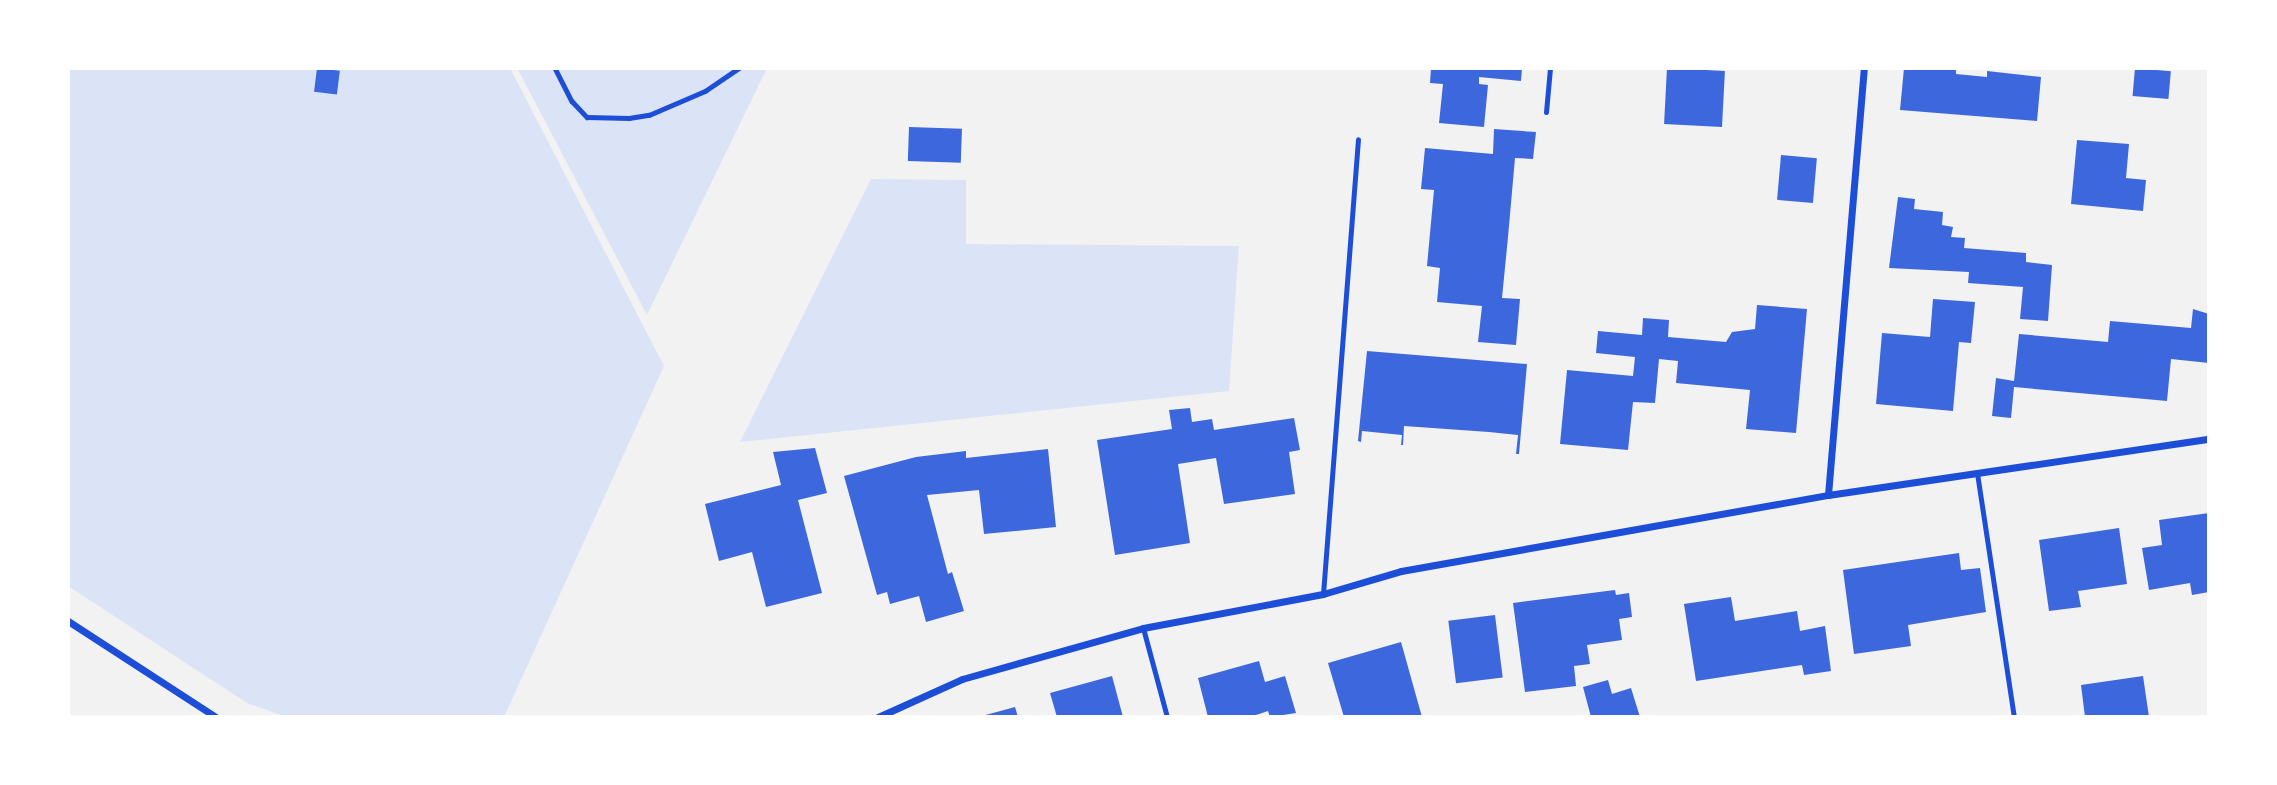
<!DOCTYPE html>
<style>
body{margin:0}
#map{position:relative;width:2277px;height:785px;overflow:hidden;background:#f2f2f2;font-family:Mulish,sans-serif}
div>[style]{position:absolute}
.green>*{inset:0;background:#dbe4f7}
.building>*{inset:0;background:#3d67dc;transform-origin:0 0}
.path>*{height:4.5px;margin:-2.25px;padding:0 2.25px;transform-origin:2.25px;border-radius:2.25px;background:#1d4ed8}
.service>*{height:5px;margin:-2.5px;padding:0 2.5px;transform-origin:2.5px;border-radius:2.5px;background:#1d4ed8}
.minor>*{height:7px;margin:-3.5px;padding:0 3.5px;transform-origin:3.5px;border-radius:3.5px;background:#1d4ed8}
span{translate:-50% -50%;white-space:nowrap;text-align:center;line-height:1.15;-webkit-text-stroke:7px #fff;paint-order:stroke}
.frame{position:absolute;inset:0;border:70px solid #fff;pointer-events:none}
</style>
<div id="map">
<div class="green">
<i style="clip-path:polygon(68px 68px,510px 68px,664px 366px,504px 717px,287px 717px,247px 703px,68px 586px)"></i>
<i style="clip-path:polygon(517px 68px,767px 68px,647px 315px)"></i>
<i style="clip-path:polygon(871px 179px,966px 180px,966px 244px,1239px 246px,1229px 391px,740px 442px)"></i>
</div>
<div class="building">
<i style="left:317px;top:68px;width:23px;height:24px;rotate:7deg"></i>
<i style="clip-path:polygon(1431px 68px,1522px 68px,1521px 81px,1479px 77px,1479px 84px,1488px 85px,1484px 127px,1439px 123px,1443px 84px,1430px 83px)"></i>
<i style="left:1667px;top:68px;width:58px;height:56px;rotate:3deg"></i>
<i style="clip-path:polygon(1904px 68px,1956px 68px,1956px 74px,1987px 77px,1987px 71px,2041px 77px,2037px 121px,1900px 110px)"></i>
<i style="left:2135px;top:68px;width:36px;height:28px;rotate:5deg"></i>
<i style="left:909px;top:127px;width:53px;height:34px;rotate:2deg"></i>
<i style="clip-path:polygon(1494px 129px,1536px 132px,1533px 159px,1515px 158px,1508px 237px,1502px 298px,1520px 299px,1516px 345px,1478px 342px,1482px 306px,1437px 302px,1440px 268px,1427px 266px,1434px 190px,1421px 189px,1425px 148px,1493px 154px)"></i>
<i style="clip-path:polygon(2077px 140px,2129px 144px,2126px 178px,2146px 180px,2143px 211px,2071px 204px)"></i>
<i style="left:1781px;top:155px;width:36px;height:45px;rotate:5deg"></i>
<i style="clip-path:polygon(1898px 197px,1915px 199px,1914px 209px,1943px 212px,1942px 225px,1953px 227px,1951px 237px,1965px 238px,1964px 248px,2026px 253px,2026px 262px,2052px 265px,2048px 321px,2020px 319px,2023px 287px,1968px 283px,1969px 272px,1889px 268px)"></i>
<i style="clip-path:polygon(1933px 299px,1975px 302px,1971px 343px,1959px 342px,1953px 411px,1876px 404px,1882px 333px,1930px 337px)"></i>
<i style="clip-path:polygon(1757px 305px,1807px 309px,1796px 433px,1746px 429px,1750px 390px,1676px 383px,1678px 361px,1659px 359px,1655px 403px,1633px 402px,1628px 450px,1560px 444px,1567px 370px,1633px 376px,1635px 357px,1596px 353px,1598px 331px,1642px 335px,1643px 318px,1669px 320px,1668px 337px,1726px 342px,1732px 332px,1755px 329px)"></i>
<i style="clip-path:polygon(2193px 309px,2209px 314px,2209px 363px,2171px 359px,2167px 401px,2014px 387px,2011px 418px,1992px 416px,1996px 378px,2014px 381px,2019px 334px,2108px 342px,2110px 321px,2191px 328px)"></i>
<i style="clip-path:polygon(1367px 351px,1527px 364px,1519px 454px,1516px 454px,1518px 435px,1489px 432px,1404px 426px,1403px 445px,1401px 445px,1402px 435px,1362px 431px,1361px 442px,1358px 441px)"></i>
<i style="clip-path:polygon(1190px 408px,1192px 422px,1212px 419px,1214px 430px,1294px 418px,1300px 450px,1289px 452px,1295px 494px,1224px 504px,1216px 458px,1178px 464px,1190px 543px,1115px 555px,1097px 440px,1172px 429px,1169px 410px)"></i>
<i style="clip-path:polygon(815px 448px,827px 493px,798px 500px,822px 593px,766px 607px,752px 552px,719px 561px,705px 504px,781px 485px,773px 452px)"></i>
<i style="clip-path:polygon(1048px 449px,1056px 527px,984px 534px,979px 490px,927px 495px,948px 574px,952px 572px,964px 611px,926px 622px,919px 596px,890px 604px,887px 592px,877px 595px,844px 476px,916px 457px,966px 451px,966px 458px)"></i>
<i style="clip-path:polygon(2209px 513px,2209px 592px,2192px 595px,2190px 583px,2149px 590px,2142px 548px,2162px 545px,2159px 520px)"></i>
<i style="clip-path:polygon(2119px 528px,2127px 584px,2078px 591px,2081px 607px,2049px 611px,2039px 540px)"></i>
<i style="clip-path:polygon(1959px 553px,1961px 570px,1980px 568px,1986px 612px,1908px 625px,1911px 646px,1854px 654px,1843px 570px)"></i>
<i style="clip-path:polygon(1615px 590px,1616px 595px,1629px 593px,1632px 617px,1619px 619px,1622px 640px,1587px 645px,1590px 664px,1574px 666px,1576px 686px,1525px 692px,1513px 603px)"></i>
<i style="clip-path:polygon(1731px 597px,1735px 621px,1797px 611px,1800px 631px,1825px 626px,1831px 671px,1804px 675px,1802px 665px,1696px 681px,1684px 604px)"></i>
<i style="left:1495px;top:615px;width:63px;height:47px;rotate:83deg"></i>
<i style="clip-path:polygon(1401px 642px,1422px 717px,1344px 717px,1328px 663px)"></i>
<i style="clip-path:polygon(1259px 661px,1265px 682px,1285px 676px,1296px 713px,1270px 717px,1268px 711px,1250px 717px,1208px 717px,1198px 678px)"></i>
<i style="clip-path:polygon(1112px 676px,1123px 717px,1057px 717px,1050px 693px)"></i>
<i style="clip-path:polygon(2143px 676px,2149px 717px,2085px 717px,2081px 685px)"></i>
<i style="clip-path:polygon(1608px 680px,1612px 694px,1631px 688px,1640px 717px,1591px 717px,1583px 687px)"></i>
<i style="clip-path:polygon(1015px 707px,1018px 717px,982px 717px,982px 716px)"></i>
</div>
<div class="path">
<i style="left:555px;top:68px;width:37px;rotate:63deg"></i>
<i style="left:572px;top:101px;width:22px;rotate:47deg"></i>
<i style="left:587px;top:117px;width:42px;rotate:1.4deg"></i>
<i style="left:629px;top:118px;width:20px;rotate:-9deg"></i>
<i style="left:649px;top:115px;width:61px;rotate:-23.2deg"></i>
<i style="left:705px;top:91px;width:41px;rotate:-34.1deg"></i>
</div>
<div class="service">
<i style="left:1546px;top:112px;width:44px;rotate:-84.8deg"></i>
<i style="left:1977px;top:473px;width:247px;rotate:81.4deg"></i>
<i style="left:1323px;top:594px;width:456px;rotate:-85.6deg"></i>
<i style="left:1143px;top:628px;width:92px;rotate:74.9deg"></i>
</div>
<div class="minor">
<i style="left:1828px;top:495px;width:429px;rotate:-85.2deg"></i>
<i style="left:68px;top:621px;width:176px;rotate:33deg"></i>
<i style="left:878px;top:717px;width:92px;rotate:-24.3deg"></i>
<i style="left:962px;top:679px;width:188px;rotate:-15.7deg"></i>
<i style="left:1143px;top:628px;width:183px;rotate:-10.7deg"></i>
<i style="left:1323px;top:594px;width:81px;rotate:-16.4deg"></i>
<i style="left:1401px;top:571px;width:434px;rotate:-10.1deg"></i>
<i style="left:1828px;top:495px;width:385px;rotate:-8.4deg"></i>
</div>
<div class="frame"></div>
</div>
